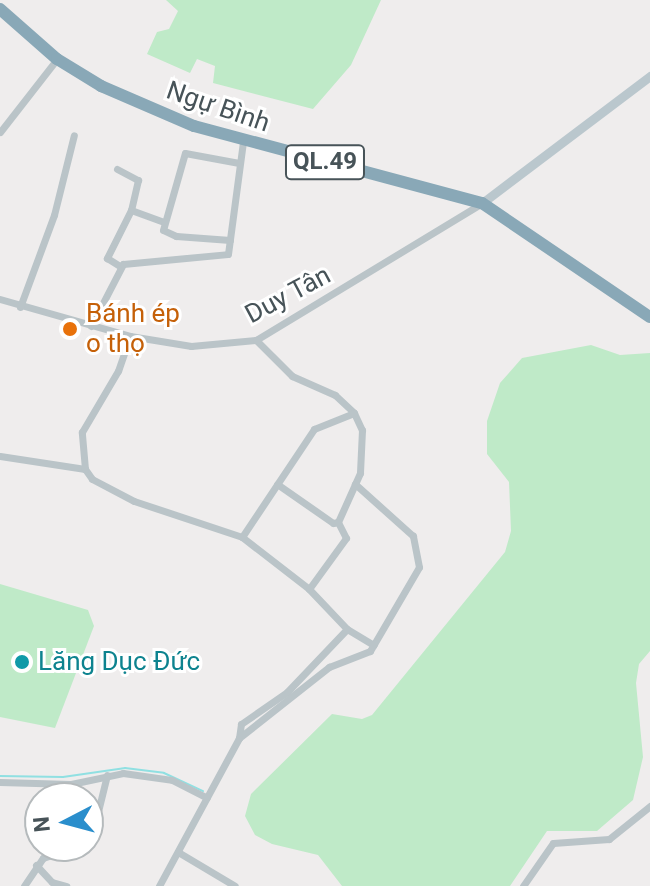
<!DOCTYPE html>
<meta charset="utf-8">
<style>
body{margin:0}
#map{position:relative;width:650px;height:886px;overflow:hidden;background:#efeded;font-family:Roboto,sans-serif}
div>[style]{position:absolute}
.green>*{inset:0;background:#bfeac8}
.stream>*{height:2px;margin:-1px;padding:0 1px;transform-origin:1px;border-radius:1px;background:#90e0e2}
.street>*{height:7px;margin:-3.5px;padding:0 3.5px;transform-origin:3.5px;border-radius:3.5px;background:#bac4c8}
.secondary>*{height:9px;margin:-4.5px;padding:0 4.5px;transform-origin:4.5px;border-radius:4.5px;background:#bac7cd}
.highway>*{height:12px;margin:-6px;padding:0 6px;transform-origin:6px;border-radius:6px;background:#89a8b7}
.dots>*{width:22px;height:22px;translate:-50% -50%;box-sizing:border-box;border:4px solid #fff;border-radius:50%}
span{translate:-50% -50%;white-space:nowrap;text-align:center;line-height:1.15;-webkit-text-stroke:6px #fff;paint-order:stroke}
.shield-label span{padding:2px 6px;background:#fff;border:2px solid;border-radius:6px;-webkit-text-stroke-width:0}
.shield-label{font-size:24px;color:#475358;font-weight:700}
.street-label{font-size:26px;color:#475358}
.food-label{font-size:26px;color:#c56008}
.left{translate:0 -50%;text-align:left}
.culture-label{font-size:26px;color:#0d838f}
.north{position:absolute;left:24px;top:782px;width:80px;height:80px;box-sizing:border-box;background:#fff;border:2px solid #b5babc;border-radius:50%;rotate:264deg;font-size:22px;font-weight:700;line-height:32px;text-align:center;color:#475358}
.north::after{content:'';display:block;margin:auto;width:28px;height:36px;background:#2a8ecc;clip-path:polygon(50% 0,100% 100%,50% 72%,0 100%)}
</style>
<div id="map">
<div class="green">
<i style="clip-path:polygon(166px 0,381px 0,351px 65px,313px 109px,213px 83px,215px 66px,197px 59px,190px 73px,147px 54px,157px 32px,169px 29px,178px 11px)"></i>
<i style="clip-path:polygon(591px 345px,620px 355px,650px 353px,650px 651px,639px 664px,636px 683px,643px 757px,633px 800px,597px 831px,547px 831px,510px 886px,342px 886px,318px 855px,272px 844px,255px 835px,245px 816px,251px 794px,332px 714px,362px 719px,372px 715px,505px 552px,511px 531px,509px 482px,487px 454px,487px 421px,500px 383px,522px 358px)"></i>
<i style="clip-path:polygon(0 584px,88px 610px,94px 626px,55px 728px,0 717px)"></i>
</div>
<div class="stream">
<i style="left:0;top:776px;width:63px;rotate:0.9deg"></i>
<i style="left:63px;top:777px;width:63px;rotate:-8.3deg"></i>
<i style="left:125px;top:768px;width:39px;rotate:7deg"></i>
<i style="left:164px;top:773px;width:43px;rotate:24.8deg"></i>
</div>
<div class="street">
<i style="left:0;top:132px;width:93px;rotate:-52deg"></i>
<i style="left:117px;top:169px;width:24px;rotate:28deg"></i>
<i style="left:138px;top:180px;width:31px;rotate:103deg"></i>
<i style="left:131px;top:210px;width:54px;rotate:116.6deg"></i>
<i style="left:107px;top:258px;width:15px;rotate:32deg"></i>
<i style="left:131px;top:210px;width:35px;rotate:20deg"></i>
<i style="left:230px;top:240px;width:54px;rotate:-175.8deg"></i>
<i style="left:176px;top:236px;width:14px;rotate:-155deg"></i>
<i style="left:163px;top:230px;width:80px;rotate:-74.1deg"></i>
<i style="left:185px;top:153px;width:55px;rotate:10.5deg"></i>
<i style="left:0;top:299px;width:135px;rotate:15.9deg"></i>
<i style="left:130px;top:336px;width:62px;rotate:9.3deg"></i>
<i style="left:191px;top:346px;width:65px;rotate:-5.3deg"></i>
<i style="left:256px;top:340px;width:263px;rotate:-31.2deg"></i>
<i style="left:20px;top:307px;width:98px;rotate:-69.7deg"></i>
<i style="left:54px;top:215px;width:82px;rotate:-76deg"></i>
<i style="left:91px;top:326px;width:70px;rotate:-62.7deg"></i>
<i style="left:123px;top:264px;width:105px;rotate:-5.4deg"></i>
<i style="left:228px;top:254px;width:113px;rotate:-82.4deg"></i>
<i style="left:256px;top:340px;width:51px;rotate:45deg"></i>
<i style="left:292px;top:376px;width:47px;rotate:23.8deg"></i>
<i style="left:335px;top:395px;width:26px;rotate:43deg"></i>
<i style="left:354px;top:413px;width:19px;rotate:65deg"></i>
<i style="left:362px;top:430px;width:43px;rotate:92.7deg"></i>
<i style="left:360px;top:473px;width:54px;rotate:114.2deg"></i>
<i style="left:338px;top:522px;width:5px;rotate:169deg"></i>
<i style="left:333px;top:523px;width:68px;rotate:-145.1deg"></i>
<i style="left:0;top:456px;width:86px;rotate:8.7deg"></i>
<i style="left:85px;top:469px;width:12px;rotate:55deg"></i>
<i style="left:92px;top:479px;width:47px;rotate:27.6deg"></i>
<i style="left:134px;top:501px;width:114px;rotate:18.4deg"></i>
<i style="left:242px;top:537px;width:85px;rotate:37.8deg"></i>
<i style="left:309px;top:589px;width:55px;rotate:46.5deg"></i>
<i style="left:347px;top:629px;width:31px;rotate:31deg"></i>
<i style="left:85px;top:469px;width:37px;rotate:-95deg"></i>
<i style="left:82px;top:432px;width:71px;rotate:-59.5deg"></i>
<i style="left:118px;top:371px;width:37px;rotate:-71deg"></i>
<i style="left:242px;top:537px;width:130px;rotate:-56.3deg"></i>
<i style="left:314px;top:429px;width:43px;rotate:-21.8deg"></i>
<i style="left:309px;top:589px;width:63px;rotate:-54deg"></i>
<i style="left:346px;top:538px;width:18px;rotate:-117deg"></i>
<i style="left:239px;top:738px;width:14px;rotate:-82deg"></i>
<i style="left:241px;top:724px;width:56px;rotate:-34.8deg"></i>
<i style="left:287px;top:692px;width:87px;rotate:-46.4deg"></i>
<i style="left:0;top:782px;width:71px;rotate:1.6deg"></i>
<i style="left:71px;top:784px;width:53px;rotate:-11.9deg"></i>
<i style="left:123px;top:773px;width:49px;rotate:8.1deg"></i>
<i style="left:172px;top:780px;width:39px;rotate:27deg"></i>
<i style="left:178px;top:852px;width:66px;rotate:30.8deg"></i>
<i style="left:36px;top:865px;width:23px;rotate:47deg"></i>
<i style="left:52px;top:882px;width:15px;rotate:16deg"></i>
<i style="left:24px;top:886px;width:34px;rotate:-56deg"></i>
<i style="left:43px;top:858px;width:24px;rotate:-19deg"></i>
<i style="left:66px;top:850px;width:18px;rotate:3deg"></i>
<i style="left:84px;top:851px;width:9px;rotate:-49deg"></i>
<i style="left:90px;top:844px;width:71px;rotate:-76.2deg"></i>
<i style="left:159px;top:886px;width:168px;rotate:-61.6deg"></i>
<i style="left:239px;top:738px;width:115px;rotate:-38.3deg"></i>
<i style="left:329px;top:667px;width:44px;rotate:-21.3deg"></i>
<i style="left:370px;top:651px;width:97px;rotate:-59.7deg"></i>
<i style="left:419px;top:567px;width:32px;rotate:-101deg"></i>
<i style="left:413px;top:536px;width:78px;rotate:-138.1deg"></i>
<i style="left:523px;top:886px;width:52px;rotate:-55.1deg"></i>
<i style="left:553px;top:843px;width:56px;rotate:-4.1deg"></i>
<i style="left:609px;top:839px;width:53px;rotate:-38.8deg"></i>
</div>
<div class="secondary">
<i style="left:482px;top:203px;width:211px;rotate:-37.1deg"></i>
</div>
<div class="highway">
<i style="left:0;top:9px;width:76px;rotate:41.3deg"></i>
<i style="left:57px;top:59px;width:52px;rotate:31.5deg"></i>
<i style="left:101px;top:86px;width:101px;rotate:23.3deg"></i>
<i style="left:194px;top:126px;width:298px;rotate:15deg"></i>
<i style="left:482px;top:203px;width:203px;rotate:34.2deg"></i>
</div>
<div class="dots">
<i style="left:70px;top:329px;background:#e8710a"></i>
<i style="left:22px;top:662px;background:#0f9aa8"></i>
</div>
<div class="shield-label">
<span style="left:325px;top:162px">QL.49</span>
</div>
<div class="street-label">
<span style="left:218px;top:107px;rotate:19deg">Ngự Bình</span>
<span style="left:288px;top:295px;rotate:-28deg">Duy Tân</span>
</div>
<div class="food-label">
<span class="left" style="left:86px;top:329px">Bánh ép<br>o thọ</span>
</div>
<div class="culture-label">
<span class="left" style="left:38px;top:662px">Lăng Dục Đức</span>
</div>
<div class="north">N</div>
</div>
